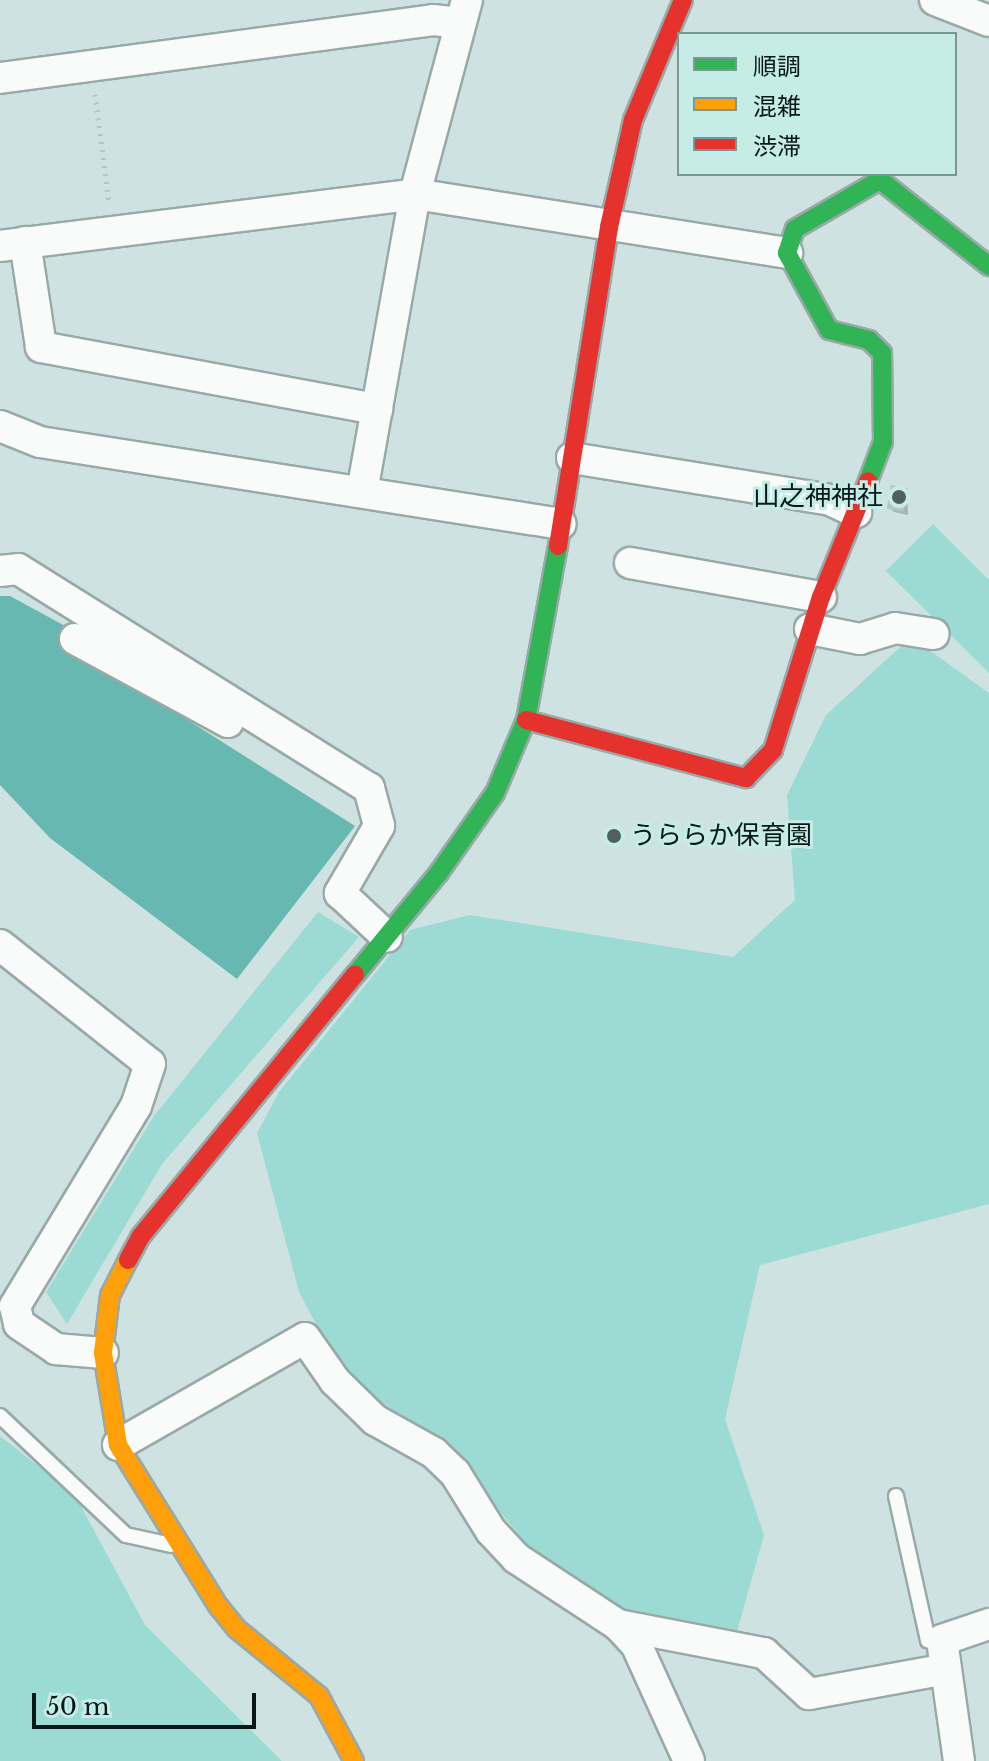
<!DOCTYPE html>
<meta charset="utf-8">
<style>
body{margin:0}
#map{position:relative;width:989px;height:1761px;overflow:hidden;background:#cee3e1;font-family:"Libre Baskerville","Noto Sans JP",serif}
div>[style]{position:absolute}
.green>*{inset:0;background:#9cdbd4}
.water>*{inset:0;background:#66b8b1}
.shadow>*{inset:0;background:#0003}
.building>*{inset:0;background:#b5c5c3;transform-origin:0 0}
.path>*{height:5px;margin-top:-2.5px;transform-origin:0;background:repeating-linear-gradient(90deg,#bcc3c2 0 2px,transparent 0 8px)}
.roads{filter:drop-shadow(2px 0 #98a9a7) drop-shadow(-2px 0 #98a9a7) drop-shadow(0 2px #98a9a7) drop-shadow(0 -2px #98a9a7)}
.lane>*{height:14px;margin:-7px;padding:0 7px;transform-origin:7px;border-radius:7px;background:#f8fbfa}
.street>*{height:30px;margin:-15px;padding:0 15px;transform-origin:15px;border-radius:15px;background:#f8fbfa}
.fast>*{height:18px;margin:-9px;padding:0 9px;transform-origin:9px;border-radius:9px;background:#30b455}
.slow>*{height:18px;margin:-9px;padding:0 9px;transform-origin:9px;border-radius:9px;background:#ff9f0a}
.jam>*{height:18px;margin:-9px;padding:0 9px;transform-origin:9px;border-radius:9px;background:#e5322d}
.dots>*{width:22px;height:22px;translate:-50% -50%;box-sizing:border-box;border:4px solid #c5ece7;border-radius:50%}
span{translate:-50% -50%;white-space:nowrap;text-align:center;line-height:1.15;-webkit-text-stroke:6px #c5ece7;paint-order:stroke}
.poi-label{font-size:26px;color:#0a1917}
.right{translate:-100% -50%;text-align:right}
.left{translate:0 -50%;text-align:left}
.legend{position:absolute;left:677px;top:32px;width:280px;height:144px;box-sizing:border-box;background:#c5ece7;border:2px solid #7a9894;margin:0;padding:10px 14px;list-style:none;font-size:24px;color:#0a1917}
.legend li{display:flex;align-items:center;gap:16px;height:40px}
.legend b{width:40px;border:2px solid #7a9894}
.scale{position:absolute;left:32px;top:1693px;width:224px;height:36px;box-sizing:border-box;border:4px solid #0a1917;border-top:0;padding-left:10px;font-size:24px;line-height:28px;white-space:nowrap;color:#0a1917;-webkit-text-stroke:6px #c5ece7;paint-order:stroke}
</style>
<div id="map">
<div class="green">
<i style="clip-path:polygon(933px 524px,989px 580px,989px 673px,886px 571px)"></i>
<i style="clip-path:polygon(911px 637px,989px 693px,989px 1204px,760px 1265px,725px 1419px,764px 1535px,733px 1646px,652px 1631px,551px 1573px,452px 1454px,342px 1373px,299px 1292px,257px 1133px,279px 1092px,410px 930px,470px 915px,733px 957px,795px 900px,787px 795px,826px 715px)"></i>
<i style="clip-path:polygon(318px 912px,359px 937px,162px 1164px,67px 1324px,46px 1292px,154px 1116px)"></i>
<i style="clip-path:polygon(0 1436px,75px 1495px,145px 1625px,282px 1761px,0 1761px)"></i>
</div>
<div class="water">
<i style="clip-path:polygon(0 596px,10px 596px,65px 626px,61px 640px,355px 826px,237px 979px,50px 838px,0 785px)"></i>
</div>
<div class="shadow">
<i style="clip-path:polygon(907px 490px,908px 515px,894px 512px,890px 508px)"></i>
</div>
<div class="building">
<i style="left:891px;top:485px;width:17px;height:24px;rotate:10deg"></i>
</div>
<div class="path">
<i style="left:95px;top:94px;width:110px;rotate:82.7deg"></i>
</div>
<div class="roads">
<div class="lane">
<i style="left:0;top:1416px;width:173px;rotate:43.4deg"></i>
<i style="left:126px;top:1535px;width:46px;rotate:12.5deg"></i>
<i style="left:896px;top:1496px;width:148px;rotate:77.5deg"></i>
<i style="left:928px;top:1640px;width:14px"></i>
</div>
<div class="street">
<i style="left:935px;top:0;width:58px;rotate:21.3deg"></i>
<i style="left:0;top:78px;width:437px;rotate:-7.6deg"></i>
<i style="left:433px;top:20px;width:27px;rotate:6deg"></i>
<i style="left:25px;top:242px;width:106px;rotate:81.3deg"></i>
<i style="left:41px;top:347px;width:342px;rotate:10.5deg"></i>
<i style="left:0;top:246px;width:418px;rotate:-7.1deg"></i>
<i style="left:415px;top:194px;width:377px;rotate:9deg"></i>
<i style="left:0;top:426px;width:43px;rotate:21.8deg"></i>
<i style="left:40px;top:442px;width:527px;rotate:8.94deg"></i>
<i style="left:572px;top:458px;width:261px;rotate:9.2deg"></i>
<i style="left:830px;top:500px;width:29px;rotate:25deg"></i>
<i style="left:362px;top:492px;width:303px;rotate:-79.9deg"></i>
<i style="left:415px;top:194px;width:201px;rotate:-75deg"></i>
<i style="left:630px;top:563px;width:194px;rotate:10.1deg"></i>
<i style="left:0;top:571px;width:18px;rotate:-6deg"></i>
<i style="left:18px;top:569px;width:414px;rotate:32deg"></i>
<i style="left:369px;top:788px;width:39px;rotate:75deg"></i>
<i style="left:379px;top:826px;width:78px;rotate:120.2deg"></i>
<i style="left:340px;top:893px;width:64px;rotate:43.1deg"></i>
<i style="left:810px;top:629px;width:51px;rotate:11.3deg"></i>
<i style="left:860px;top:639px;width:37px;rotate:-17deg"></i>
<i style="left:895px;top:628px;width:39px;rotate:9deg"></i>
<i style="left:75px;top:639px;width:174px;rotate:28.5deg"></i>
<i style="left:0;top:945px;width:191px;rotate:38.4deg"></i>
<i style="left:150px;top:1064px;width:44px;rotate:108.4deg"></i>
<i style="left:136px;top:1106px;width:234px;rotate:121.2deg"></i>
<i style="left:15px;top:1306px;width:18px;rotate:77deg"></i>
<i style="left:19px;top:1324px;width:45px;rotate:34deg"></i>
<i style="left:56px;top:1349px;width:47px;rotate:4.9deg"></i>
<i style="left:118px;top:1445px;width:215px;rotate:-29.8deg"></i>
<i style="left:305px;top:1338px;width:52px;rotate:55.1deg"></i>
<i style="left:335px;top:1381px;width:56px;rotate:44.3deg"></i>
<i style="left:375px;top:1420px;width:68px;rotate:29.2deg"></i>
<i style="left:434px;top:1453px;width:29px;rotate:44deg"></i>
<i style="left:455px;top:1473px;width:68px;rotate:58.2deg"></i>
<i style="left:491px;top:1531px;width:37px;rotate:47deg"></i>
<i style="left:516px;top:1558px;width:122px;rotate:33.3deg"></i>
<i style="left:618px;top:1625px;width:26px;rotate:47deg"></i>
<i style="left:636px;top:1644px;width:128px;rotate:65.6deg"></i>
<i style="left:618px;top:1625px;width:149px;rotate:10.9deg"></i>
<i style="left:764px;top:1653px;width:61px;rotate:42.3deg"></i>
<i style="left:809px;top:1694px;width:139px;rotate:-10.3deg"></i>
<i style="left:959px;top:1761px;width:122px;rotate:-98deg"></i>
<i style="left:942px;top:1640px;width:50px;rotate:-18.8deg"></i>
</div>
<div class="fast">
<i style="left:868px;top:481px;width:42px;rotate:-69deg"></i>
<i style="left:883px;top:442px;width:89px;rotate:-90.6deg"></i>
<i style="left:882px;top:353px;width:18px;rotate:-135deg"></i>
<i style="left:869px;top:340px;width:41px;rotate:-166deg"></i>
<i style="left:829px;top:330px;width:88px;rotate:-118.6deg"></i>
<i style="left:787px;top:253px;width:25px;rotate:-72deg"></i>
<i style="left:795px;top:229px;width:98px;rotate:-30deg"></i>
<i style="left:880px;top:180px;width:139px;rotate:38.3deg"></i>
<i style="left:355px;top:975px;width:131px;rotate:-50.6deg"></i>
<i style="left:438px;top:874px;width:99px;rotate:-54.9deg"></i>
<i style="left:495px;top:793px;width:79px;rotate:-67deg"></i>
<i style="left:526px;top:720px;width:177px;rotate:-79.6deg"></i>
</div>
<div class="slow">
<i style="left:128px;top:1260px;width:39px;rotate:117deg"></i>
<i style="left:110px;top:1295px;width:58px;rotate:96.9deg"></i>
<i style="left:103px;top:1353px;width:93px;rotate:80.7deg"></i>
<i style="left:118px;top:1445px;width:191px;rotate:58.1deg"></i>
<i style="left:219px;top:1607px;width:28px;rotate:51deg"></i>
<i style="left:237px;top:1629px;width:106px;rotate:39.3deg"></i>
<i style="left:319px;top:1696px;width:74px;rotate:61.7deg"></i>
</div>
<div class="jam">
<i style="left:558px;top:546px;width:323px;rotate:-80.9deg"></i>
<i style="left:609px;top:227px;width:110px;rotate:-77.4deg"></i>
<i style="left:633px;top:120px;width:130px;rotate:-67.4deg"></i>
<i style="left:526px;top:720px;width:228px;rotate:14.8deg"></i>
<i style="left:746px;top:778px;width:39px;rotate:-46deg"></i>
<i style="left:773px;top:750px;width:160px;rotate:-72.6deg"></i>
<i style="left:821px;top:597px;width:125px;rotate:-67.9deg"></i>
<i style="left:128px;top:1260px;width:27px;rotate:-62deg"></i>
<i style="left:141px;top:1236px;width:338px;rotate:-50.7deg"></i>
</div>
</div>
<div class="dots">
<i style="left:899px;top:497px;background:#4f605e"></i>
<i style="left:614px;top:836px;background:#4f605e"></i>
</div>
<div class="poi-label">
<span class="right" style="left:883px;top:497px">山之神神社</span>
<span class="left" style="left:630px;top:836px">うららか保育園</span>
</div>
<ul class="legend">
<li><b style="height:10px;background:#30b455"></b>順調</li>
<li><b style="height:10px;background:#ff9f0a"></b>混雑</li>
<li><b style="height:10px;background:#e5322d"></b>渋滞</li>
</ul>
<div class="scale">50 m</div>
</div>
